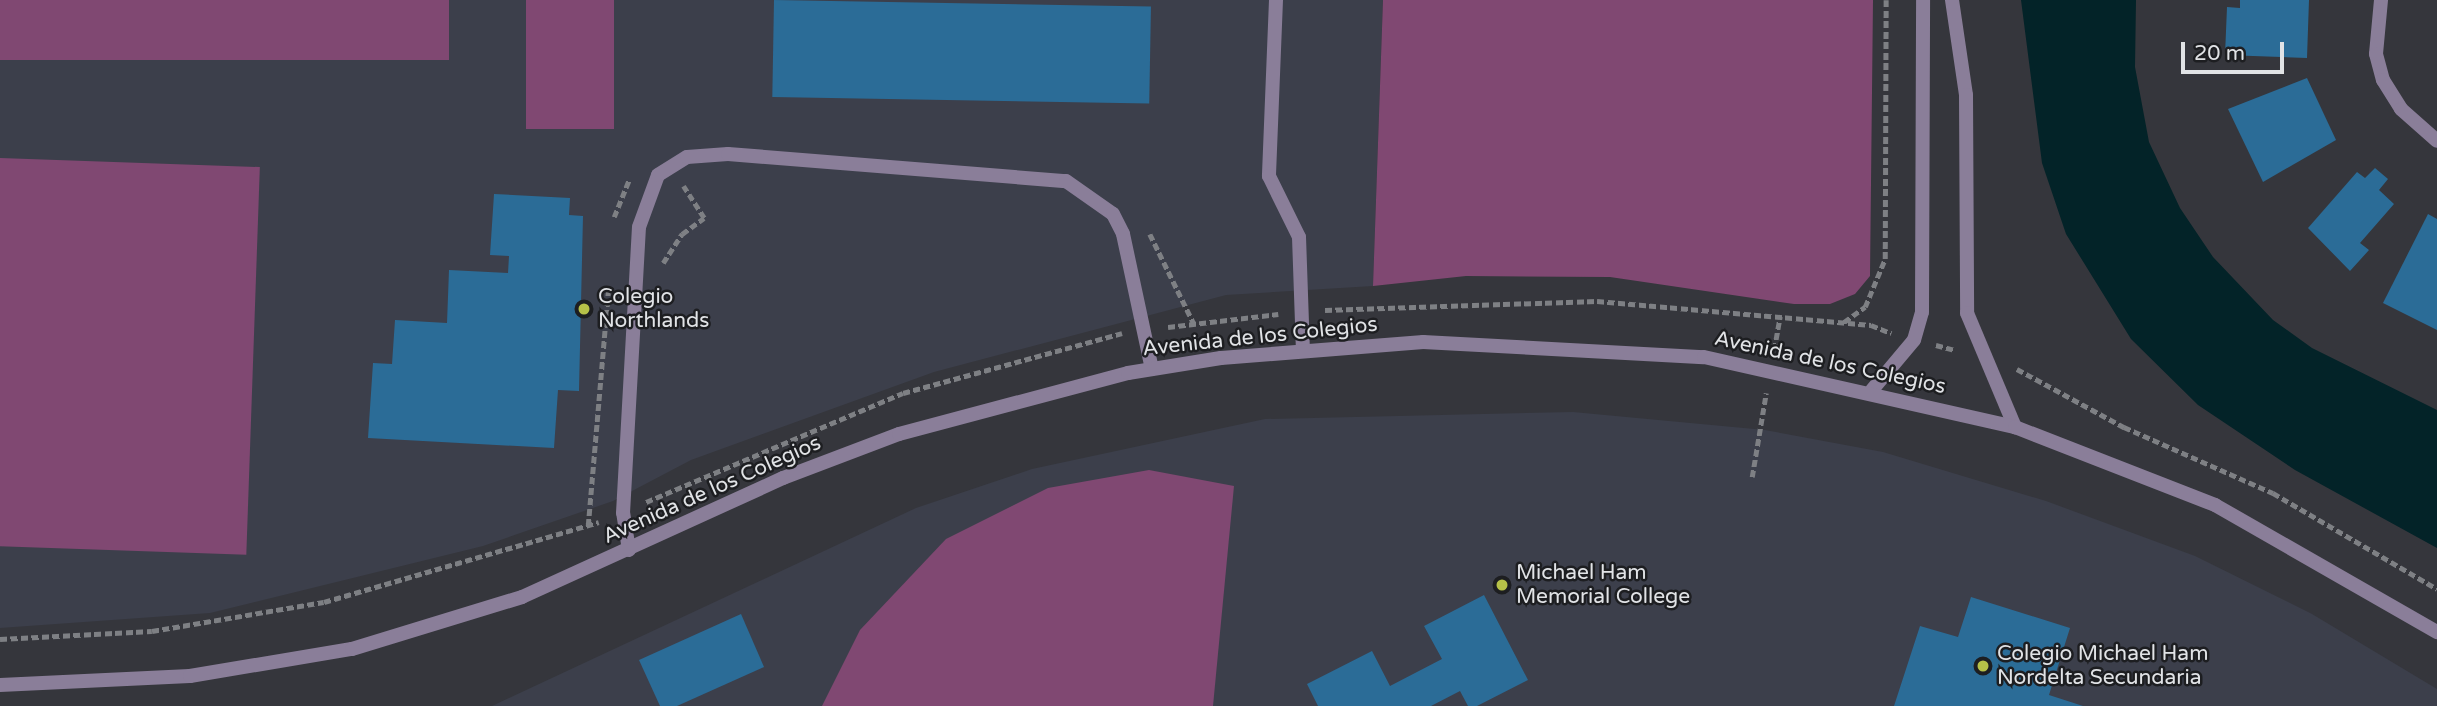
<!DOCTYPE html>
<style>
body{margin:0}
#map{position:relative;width:2437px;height:706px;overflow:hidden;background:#35363c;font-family:"Varela Round",sans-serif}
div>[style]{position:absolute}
.built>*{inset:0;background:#3c3f4b}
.green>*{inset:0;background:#804872;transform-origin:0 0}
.water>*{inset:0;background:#032328}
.building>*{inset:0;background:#2b6c97;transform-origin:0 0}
.path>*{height:4.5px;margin-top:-2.25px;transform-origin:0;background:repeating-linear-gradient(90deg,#7e8084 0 7px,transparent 0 10.5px)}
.service>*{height:14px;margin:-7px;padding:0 7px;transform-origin:7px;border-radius:7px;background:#8a7e99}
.minor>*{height:14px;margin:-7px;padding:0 7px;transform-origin:7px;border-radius:7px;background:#8a7e99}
.tertiary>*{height:14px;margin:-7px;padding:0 7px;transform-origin:7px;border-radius:7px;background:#8a7e99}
.dots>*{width:19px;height:19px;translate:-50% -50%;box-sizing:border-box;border:4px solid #1d1e21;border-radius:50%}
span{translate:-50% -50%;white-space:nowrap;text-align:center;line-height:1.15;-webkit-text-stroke:5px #1d1e21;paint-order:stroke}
.poi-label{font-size:21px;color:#e1e3e6}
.left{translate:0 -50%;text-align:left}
.street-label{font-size:21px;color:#e1e3e6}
.scale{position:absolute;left:2181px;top:42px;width:103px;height:32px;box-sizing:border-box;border:4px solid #e1e3e6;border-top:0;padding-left:9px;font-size:21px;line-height:24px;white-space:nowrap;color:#e1e3e6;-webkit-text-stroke:5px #1d1e21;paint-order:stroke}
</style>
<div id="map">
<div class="built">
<i style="clip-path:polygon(0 0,1383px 0,1373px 286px,1226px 295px,934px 372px,691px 460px,613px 501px,483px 546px,210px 613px,0 628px)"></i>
<i style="clip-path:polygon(1573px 412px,1765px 430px,1883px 452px,2046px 501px,2195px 556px,2312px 614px,2437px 689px,2437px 706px,492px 706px,916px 508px,1032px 469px,1265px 419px)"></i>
</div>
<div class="green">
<i style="left:0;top:0;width:449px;height:60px"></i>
<i style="left:526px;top:0;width:88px;height:129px"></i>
<i style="clip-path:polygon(1383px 0,1873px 0,1870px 276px,1855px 294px,1830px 304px,1794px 304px,1610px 277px,1466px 276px,1373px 286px)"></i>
<i style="left:0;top:158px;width:260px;height:388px;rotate:2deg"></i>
<i style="clip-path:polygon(1149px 470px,1234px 486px,1213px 706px,822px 706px,860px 630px,946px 539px,1048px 488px)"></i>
</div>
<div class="water">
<i style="clip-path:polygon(2021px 0,2136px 0,2135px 67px,2149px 142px,2180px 208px,2213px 257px,2273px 320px,2312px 348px,2437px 410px,2437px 548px,2295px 470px,2198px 405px,2131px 339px,2066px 234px,2042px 163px)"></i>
</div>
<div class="building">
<i style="left:774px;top:0;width:377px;height:97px;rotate:1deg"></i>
<i style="clip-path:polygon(2240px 0,2309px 0,2307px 58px,2225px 55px,2227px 7px,2240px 8px)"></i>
<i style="clip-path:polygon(2307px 78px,2336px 140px,2263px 182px,2228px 109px)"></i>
<i style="clip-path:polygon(2375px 168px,2388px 179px,2379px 190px,2394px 204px,2360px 243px,2369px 250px,2350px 271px,2308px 228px,2357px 172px,2365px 178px)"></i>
<i style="clip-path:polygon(494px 194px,570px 198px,569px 215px,583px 216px,579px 391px,558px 390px,554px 448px,368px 438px,373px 363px,392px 364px,395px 320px,447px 323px,449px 270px,508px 273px,509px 256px,490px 255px)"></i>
<i style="clip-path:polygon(2428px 214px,2437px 219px,2437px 330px,2383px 303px)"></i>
<i style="clip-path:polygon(1484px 595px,1528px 680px,1477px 706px,1468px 706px,1460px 691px,1431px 706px,1318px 706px,1307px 684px,1372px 651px,1390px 686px,1442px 659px,1424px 626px)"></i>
<i style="clip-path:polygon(1971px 597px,2070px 628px,2049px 695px,2083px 706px,1894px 706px,1920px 626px,1958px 637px)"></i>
<i style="clip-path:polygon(741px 614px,764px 667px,677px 706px,660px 706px,639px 660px)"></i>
</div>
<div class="path">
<i style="left:614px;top:217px;width:40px;rotate:-68deg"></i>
<i style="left:1150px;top:234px;width:100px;rotate:63.9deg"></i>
<i style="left:663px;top:263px;width:35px;rotate:-57deg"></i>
<i style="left:682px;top:234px;width:27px;rotate:-36deg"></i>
<i style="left:704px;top:218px;width:38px;rotate:-123deg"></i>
<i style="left:1325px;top:310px;width:272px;rotate:-1.9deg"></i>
<i style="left:1597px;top:301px;width:275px;rotate:5deg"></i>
<i style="left:1871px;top:325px;width:22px;rotate:22deg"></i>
<i style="left:1844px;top:322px;width:26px;rotate:-36deg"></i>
<i style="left:1865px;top:307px;width:52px;rotate:-67.4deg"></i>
<i style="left:1885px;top:259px;width:259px;rotate:-89.8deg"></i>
<i style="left:1168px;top:327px;width:111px;rotate:-6.7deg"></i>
<i style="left:1936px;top:345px;width:20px;rotate:15deg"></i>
<i style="left:1774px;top:350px;width:34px;rotate:-80deg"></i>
<i style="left:2017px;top:369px;width:122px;rotate:28.5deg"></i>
<i style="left:2124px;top:427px;width:163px;rotate:23.9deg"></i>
<i style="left:2273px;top:493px;width:190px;rotate:30.3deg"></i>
<i style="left:1752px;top:477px;width:85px;rotate:-80.5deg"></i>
<i style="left:646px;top:502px;width:279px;rotate:-23deg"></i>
<i style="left:903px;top:393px;width:227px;rotate:-15.3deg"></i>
<i style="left:588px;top:526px;width:235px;rotate:-85.1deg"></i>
<i style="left:0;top:639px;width:152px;rotate:-3deg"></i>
<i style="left:152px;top:631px;width:174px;rotate:-9.6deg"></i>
<i style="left:324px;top:602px;width:286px;rotate:-16.2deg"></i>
</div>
<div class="service">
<i style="left:1276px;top:0;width:176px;rotate:92.3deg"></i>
<i style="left:1269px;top:176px;width:68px;rotate:63.8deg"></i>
<i style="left:1299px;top:237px;width:112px;rotate:88deg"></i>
<i style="left:629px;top:550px;width:37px;rotate:-99deg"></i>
<i style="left:623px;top:513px;width:286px;rotate:-86.8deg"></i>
<i style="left:639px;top:227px;width:55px;rotate:-69.9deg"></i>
<i style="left:658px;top:175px;width:34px;rotate:-32deg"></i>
<i style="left:687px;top:157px;width:41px;rotate:-4.2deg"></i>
<i style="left:728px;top:154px;width:339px;rotate:4.6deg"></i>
<i style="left:1066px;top:181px;width:57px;rotate:35.1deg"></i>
<i style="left:1113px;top:214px;width:22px;rotate:63deg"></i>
<i style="left:1123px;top:234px;width:138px;rotate:77.9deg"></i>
</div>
<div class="minor">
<i style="left:2381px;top:0;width:54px;rotate:95.3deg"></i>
<i style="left:2376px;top:54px;width:27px;rotate:75deg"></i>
<i style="left:2383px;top:80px;width:34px;rotate:58deg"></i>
<i style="left:2401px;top:109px;width:48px;rotate:41.6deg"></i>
</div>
<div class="tertiary">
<i style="left:1952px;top:0;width:96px;rotate:81.6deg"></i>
<i style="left:1966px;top:95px;width:218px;rotate:89.7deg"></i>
<i style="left:1967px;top:313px;width:124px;rotate:67.2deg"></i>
<i style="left:1872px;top:390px;width:65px;rotate:-50deg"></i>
<i style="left:1914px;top:340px;width:29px;rotate:-74deg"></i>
<i style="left:1922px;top:312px;width:312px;rotate:-89.8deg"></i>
<i style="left:0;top:685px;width:190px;rotate:-2.7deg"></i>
<i style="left:190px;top:676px;width:164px;rotate:-9.5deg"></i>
<i style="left:352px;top:649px;width:178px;rotate:-17deg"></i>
<i style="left:522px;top:597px;width:287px;rotate:-24.5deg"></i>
<i style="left:783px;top:478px;width:124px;rotate:-20.8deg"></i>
<i style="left:899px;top:434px;width:237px;rotate:-14.9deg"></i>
<i style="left:1128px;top:373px;width:94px;rotate:-9.2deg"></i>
<i style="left:1221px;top:358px;width:203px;rotate:-4.5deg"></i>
<i style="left:1423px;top:342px;width:281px;rotate:3.1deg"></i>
<i style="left:1704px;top:357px;width:319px;rotate:12.7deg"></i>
<i style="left:2015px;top:427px;width:215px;rotate:21.3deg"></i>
<i style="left:2215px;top:505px;width:256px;rotate:29.8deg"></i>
</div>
<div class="dots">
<i style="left:584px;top:309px;background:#b6c148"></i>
<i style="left:1502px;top:585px;background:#b6c148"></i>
<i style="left:1983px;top:666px;background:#b6c148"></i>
</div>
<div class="poi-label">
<span class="left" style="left:598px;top:309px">Colegio<br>Northlands</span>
<span class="left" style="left:1516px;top:585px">Michael Ham<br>Memorial College</span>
<span class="left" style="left:1997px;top:666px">Colegio Michael Ham<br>Nordelta Secundaria</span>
</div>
<div class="street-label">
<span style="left:1260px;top:337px;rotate:-6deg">Avenida de los Colegios</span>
<span style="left:1830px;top:363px;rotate:12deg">Avenida de los Colegios</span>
<span style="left:712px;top:490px;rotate:-24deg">Avenida de los Colegios</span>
</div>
<div class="scale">20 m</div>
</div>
